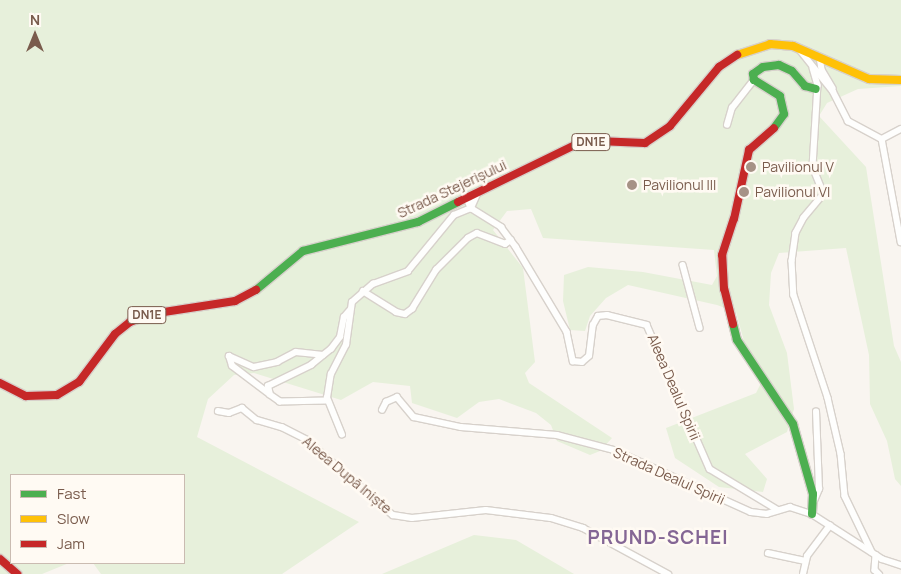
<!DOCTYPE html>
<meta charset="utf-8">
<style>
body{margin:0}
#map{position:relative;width:901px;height:574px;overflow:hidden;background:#f9f5f0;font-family:Manrope,sans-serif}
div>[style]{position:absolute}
.green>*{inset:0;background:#e7f0db}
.roads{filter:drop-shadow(1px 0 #d7d1cb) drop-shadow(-1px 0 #d7d1cb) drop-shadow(0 1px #d7d1cb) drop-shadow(0 -1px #d7d1cb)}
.street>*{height:5.5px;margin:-2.75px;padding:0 2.75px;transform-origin:2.75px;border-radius:2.75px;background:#fefefd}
.fast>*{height:8px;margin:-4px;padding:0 4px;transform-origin:4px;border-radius:4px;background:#4caf50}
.slow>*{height:8px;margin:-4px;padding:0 4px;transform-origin:4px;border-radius:4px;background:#ffc107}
.jam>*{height:8px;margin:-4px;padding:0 4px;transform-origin:4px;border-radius:4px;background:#c62828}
.dots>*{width:14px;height:14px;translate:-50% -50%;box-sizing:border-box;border:2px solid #fffaf3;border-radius:50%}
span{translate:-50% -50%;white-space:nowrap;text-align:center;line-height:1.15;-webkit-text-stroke:5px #fffaf3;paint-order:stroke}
.shield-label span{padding:1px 4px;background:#fffaf3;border:1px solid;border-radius:4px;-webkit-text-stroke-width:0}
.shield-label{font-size:12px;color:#7a5c4d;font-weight:700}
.poi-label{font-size:14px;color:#7a5c4d}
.left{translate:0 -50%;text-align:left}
.street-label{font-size:14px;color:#7a5c4d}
.district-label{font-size:19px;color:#846695;font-weight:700;letter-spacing:1px}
.legend{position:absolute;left:10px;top:474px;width:175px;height:90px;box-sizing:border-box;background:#fffaf3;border:1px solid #cabbb1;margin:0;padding:6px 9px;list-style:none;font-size:15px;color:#7a5c4d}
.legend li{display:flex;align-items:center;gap:10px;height:25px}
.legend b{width:25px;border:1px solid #cabbb1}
.north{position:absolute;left:10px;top:10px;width:50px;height:50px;-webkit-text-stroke:4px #fffaf3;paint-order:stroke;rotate:0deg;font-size:14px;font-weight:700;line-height:20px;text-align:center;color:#7a5c4d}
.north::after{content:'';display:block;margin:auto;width:18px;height:22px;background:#7a5c4d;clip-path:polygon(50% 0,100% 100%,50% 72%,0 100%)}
</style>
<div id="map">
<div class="green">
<i style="clip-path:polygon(0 0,901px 0,901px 86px,858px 89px,827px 103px,819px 116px,866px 167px,894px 346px,901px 362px,901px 486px,895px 479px,887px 441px,870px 404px,869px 355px,846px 248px,779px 253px,771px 273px,769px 305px,787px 353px,794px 409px,787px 432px,745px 454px,767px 479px,763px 492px,719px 487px,675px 458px,666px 428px,756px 393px,761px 383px,748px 356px,736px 312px,717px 305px,628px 285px,606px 298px,590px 316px,585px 331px,570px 330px,563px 301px,564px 275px,588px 267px,643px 272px,712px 285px,717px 276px,714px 250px,543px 238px,531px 209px,507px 211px,493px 230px,523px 268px,535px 362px,525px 373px,529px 383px,612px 438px,600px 451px,590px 455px,557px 441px,551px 425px,536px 413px,499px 399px,479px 402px,457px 418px,412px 403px,410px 386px,373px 382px,341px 400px,254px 373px,234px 375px,208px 399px,197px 437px,359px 522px,282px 574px,101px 574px,93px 563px,184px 563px,184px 475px,11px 475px,11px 563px,69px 563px,42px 574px,0 574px)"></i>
<i style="clip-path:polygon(474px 535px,516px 540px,574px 574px,382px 574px)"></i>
</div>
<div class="roads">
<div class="street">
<i style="left:800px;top:50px;width:53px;rotate:51.2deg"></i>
<i style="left:833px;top:91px;width:34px;rotate:63deg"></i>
<i style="left:848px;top:121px;width:38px;rotate:28deg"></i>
<i style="left:882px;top:139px;width:105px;rotate:79.5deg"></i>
<i style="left:820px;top:57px;width:13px;rotate:81deg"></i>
<i style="left:822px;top:70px;width:21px;rotate:59deg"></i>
<i style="left:813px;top:68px;width:18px;rotate:74deg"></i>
<i style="left:818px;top:85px;width:82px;rotate:93.5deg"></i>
<i style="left:813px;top:167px;width:29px;rotate:68deg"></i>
<i style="left:824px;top:194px;width:31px;rotate:130deg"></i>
<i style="left:804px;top:218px;width:17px;rotate:118deg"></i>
<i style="left:796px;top:233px;width:28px;rotate:98deg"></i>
<i style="left:792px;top:261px;width:34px;rotate:87deg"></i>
<i style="left:794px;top:295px;width:108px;rotate:71.7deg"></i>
<i style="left:828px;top:398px;width:57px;rotate:76.9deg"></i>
<i style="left:841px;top:454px;width:42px;rotate:84.6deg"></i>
<i style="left:845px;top:496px;width:62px;rotate:64.3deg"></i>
<i style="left:727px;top:125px;width:18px;rotate:-74deg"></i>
<i style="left:732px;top:108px;width:36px;rotate:-52deg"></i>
<i style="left:882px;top:139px;width:21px;rotate:-28deg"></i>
<i style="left:467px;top:198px;width:11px;rotate:68deg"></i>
<i style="left:471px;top:208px;width:36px;rotate:32deg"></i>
<i style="left:501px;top:227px;width:25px;rotate:53deg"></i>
<i style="left:516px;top:247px;width:99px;rotate:59deg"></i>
<i style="left:567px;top:332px;width:30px;rotate:78deg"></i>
<i style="left:573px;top:361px;width:9px;rotate:6deg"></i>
<i style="left:582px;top:362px;width:9px;rotate:-41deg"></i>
<i style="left:589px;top:356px;width:31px;rotate:-83deg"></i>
<i style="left:593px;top:325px;width:10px;rotate:-61deg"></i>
<i style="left:598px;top:316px;width:9px;rotate:-6deg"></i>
<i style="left:607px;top:315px;width:41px;rotate:14deg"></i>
<i style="left:647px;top:325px;width:157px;rotate:66.4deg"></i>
<i style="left:710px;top:469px;width:79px;rotate:31.1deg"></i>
<i style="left:471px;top:208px;width:17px;rotate:-66deg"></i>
<i style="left:683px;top:265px;width:65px;rotate:74.9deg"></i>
<i style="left:363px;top:291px;width:39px;rotate:32deg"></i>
<i style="left:396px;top:312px;width:9px;rotate:13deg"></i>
<i style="left:405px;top:314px;width:9px;rotate:-36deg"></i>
<i style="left:412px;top:309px;width:46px;rotate:-58.4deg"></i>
<i style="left:436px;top:270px;width:45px;rotate:-45deg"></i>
<i style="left:468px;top:238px;width:10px;rotate:-29deg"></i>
<i style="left:477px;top:233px;width:30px;rotate:21deg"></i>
<i style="left:505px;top:244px;width:7px;rotate:-34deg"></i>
<i style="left:269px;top:394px;width:46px;rotate:-142.9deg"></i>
<i style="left:232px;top:366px;width:10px;rotate:-107deg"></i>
<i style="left:229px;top:356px;width:27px;rotate:24deg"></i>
<i style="left:254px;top:367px;width:24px;rotate:-12deg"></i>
<i style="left:277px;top:362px;width:21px;rotate:-28deg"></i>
<i style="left:296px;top:352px;width:27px;rotate:6deg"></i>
<i style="left:327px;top:401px;width:47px;rotate:178.8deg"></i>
<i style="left:280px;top:402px;width:12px;rotate:-145deg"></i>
<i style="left:270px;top:395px;width:9px;rotate:-103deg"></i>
<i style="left:268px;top:386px;width:48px;rotate:-26deg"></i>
<i style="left:311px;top:365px;width:26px;rotate:-39deg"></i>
<i style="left:331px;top:349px;width:15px;rotate:-53deg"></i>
<i style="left:340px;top:337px;width:20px;rotate:-79deg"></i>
<i style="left:344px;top:317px;width:9px;rotate:-49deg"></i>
<i style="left:382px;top:410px;width:9px;rotate:-63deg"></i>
<i style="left:386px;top:402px;width:12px;rotate:-24deg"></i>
<i style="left:397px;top:397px;width:26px;rotate:50deg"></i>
<i style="left:414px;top:417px;width:48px;rotate:12deg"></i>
<i style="left:461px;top:427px;width:96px;rotate:4.8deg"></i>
<i style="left:557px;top:435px;width:59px;rotate:14.7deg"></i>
<i style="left:614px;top:450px;width:150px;rotate:24.3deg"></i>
<i style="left:751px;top:512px;width:16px;rotate:7deg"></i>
<i style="left:767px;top:514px;width:24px;rotate:-17deg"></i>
<i style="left:790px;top:507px;width:23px;rotate:18deg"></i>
<i style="left:812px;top:514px;width:83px;rotate:32.7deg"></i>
<i style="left:882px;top:559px;width:20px;rotate:18deg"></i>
<i style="left:218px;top:411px;width:11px;rotate:10deg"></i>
<i style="left:229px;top:413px;width:14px;rotate:-21deg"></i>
<i style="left:242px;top:408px;width:19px;rotate:39deg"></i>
<i style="left:257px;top:420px;width:26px;rotate:16deg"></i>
<i style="left:282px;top:427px;width:28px;rotate:27deg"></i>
<i style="left:307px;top:440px;width:114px;rotate:41.1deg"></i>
<i style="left:393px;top:515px;width:19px;rotate:9deg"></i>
<i style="left:412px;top:518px;width:74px;rotate:-6.2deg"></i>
<i style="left:486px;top:510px;width:65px;rotate:7deg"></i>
<i style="left:551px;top:518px;width:34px;rotate:17deg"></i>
<i style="left:583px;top:528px;width:97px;rotate:28.4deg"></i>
<i style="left:342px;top:435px;width:40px;rotate:-112deg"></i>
<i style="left:327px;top:398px;width:24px;rotate:-81deg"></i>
<i style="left:331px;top:374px;width:33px;rotate:-63deg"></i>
<i style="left:346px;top:345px;width:43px;rotate:-82.1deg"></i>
<i style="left:352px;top:302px;width:28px;rotate:-41deg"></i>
<i style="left:373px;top:284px;width:37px;rotate:-20deg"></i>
<i style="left:408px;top:271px;width:72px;rotate:-50.6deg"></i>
<i style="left:454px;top:215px;width:18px;rotate:-22deg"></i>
<i style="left:814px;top:501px;width:13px;rotate:-67deg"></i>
<i style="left:819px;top:489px;width:77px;rotate:-92.2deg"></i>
<i style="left:768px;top:553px;width:38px;rotate:12deg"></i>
<i style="left:876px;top:555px;width:15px;rotate:94deg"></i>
<i style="left:875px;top:570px;width:6px;rotate:45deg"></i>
<i style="left:803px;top:574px;width:18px;rotate:-77deg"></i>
<i style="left:807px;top:556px;width:38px;rotate:-53deg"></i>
</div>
<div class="fast">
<i style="left:774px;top:128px;width:17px;rotate:-54deg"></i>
<i style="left:784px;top:114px;width:18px;rotate:-103deg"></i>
<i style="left:780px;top:96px;width:31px;rotate:-148deg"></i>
<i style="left:754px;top:80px;width:6px;rotate:-99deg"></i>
<i style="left:753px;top:74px;width:12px;rotate:-35deg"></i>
<i style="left:763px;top:67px;width:16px;rotate:-7deg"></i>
<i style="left:779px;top:65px;width:14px;rotate:25deg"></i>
<i style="left:792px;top:71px;width:20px;rotate:49deg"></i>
<i style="left:805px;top:86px;width:11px;rotate:15deg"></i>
<i style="left:256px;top:290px;width:61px;rotate:-39.7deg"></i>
<i style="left:303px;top:251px;width:119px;rotate:-14.2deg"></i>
<i style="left:418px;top:222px;width:45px;rotate:-26.6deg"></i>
<i style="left:733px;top:324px;width:16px;rotate:76deg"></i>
<i style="left:737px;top:340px;width:101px;rotate:56.3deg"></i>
<i style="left:793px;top:424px;width:73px;rotate:74.1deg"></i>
<i style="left:813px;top:494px;width:20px;rotate:93deg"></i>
</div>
<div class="slow">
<i style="left:737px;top:55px;width:35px;rotate:-18deg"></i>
<i style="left:770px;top:44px;width:23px;rotate:5deg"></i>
<i style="left:793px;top:46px;width:83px;rotate:23.5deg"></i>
<i style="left:869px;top:79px;width:32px;rotate:2deg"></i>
</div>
<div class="jam">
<i style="left:458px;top:202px;width:130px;rotate:-26deg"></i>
<i style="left:575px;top:145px;width:22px;rotate:-10deg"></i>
<i style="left:597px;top:141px;width:48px;rotate:2.4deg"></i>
<i style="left:645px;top:143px;width:30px;rotate:-34deg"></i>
<i style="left:670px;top:126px;width:77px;rotate:-50.3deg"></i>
<i style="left:719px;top:67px;width:22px;rotate:-34deg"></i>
<i style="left:733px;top:324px;width:36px;rotate:-104deg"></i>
<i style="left:724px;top:289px;width:34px;rotate:-93deg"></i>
<i style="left:722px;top:255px;width:38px;rotate:-72deg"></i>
<i style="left:734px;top:219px;width:71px;rotate:-77.7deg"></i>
<i style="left:749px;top:150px;width:33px;rotate:-41deg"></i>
<i style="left:0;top:383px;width:29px;rotate:27deg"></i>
<i style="left:26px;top:396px;width:31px;rotate:-2deg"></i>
<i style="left:57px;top:395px;width:26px;rotate:-31deg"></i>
<i style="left:79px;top:382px;width:60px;rotate:-53.1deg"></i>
<i style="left:115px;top:334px;width:19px;rotate:-39deg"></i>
<i style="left:130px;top:322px;width:22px;rotate:-21deg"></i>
<i style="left:151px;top:314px;width:85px;rotate:-8.8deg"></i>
<i style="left:235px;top:301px;width:24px;rotate:-28deg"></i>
<i style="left:0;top:559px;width:23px;rotate:41deg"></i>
</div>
</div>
<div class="dots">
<i style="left:751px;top:167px;background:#a69286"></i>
<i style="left:632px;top:185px;background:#a69286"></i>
<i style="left:744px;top:192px;background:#a69286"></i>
</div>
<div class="shield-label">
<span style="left:591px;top:142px">DN1E</span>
<span style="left:147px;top:315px">DN1E</span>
</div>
<div class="poi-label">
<span class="left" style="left:762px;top:167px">Pavilionul V</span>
<span class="left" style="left:643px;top:185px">Pavilionul III</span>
<span class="left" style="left:755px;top:192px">Pavilionul VI</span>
</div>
<div class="street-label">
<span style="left:452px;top:189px;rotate:-25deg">Strada Stejerișului</span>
<span style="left:674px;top:387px;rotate:67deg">Aleea Dealul Spirii</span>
<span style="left:347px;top:475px;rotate:40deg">Aleea După Iniște</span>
<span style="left:669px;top:476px;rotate:24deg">Strada Dealul Spirii</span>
</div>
<div class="district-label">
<span style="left:658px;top:538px">PRUND-SCHEI</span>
</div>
<ul class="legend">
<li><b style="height:6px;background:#4caf50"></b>Fast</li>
<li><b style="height:6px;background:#ffc107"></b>Slow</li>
<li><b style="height:6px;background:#c62828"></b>Jam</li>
</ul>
<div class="north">N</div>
</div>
